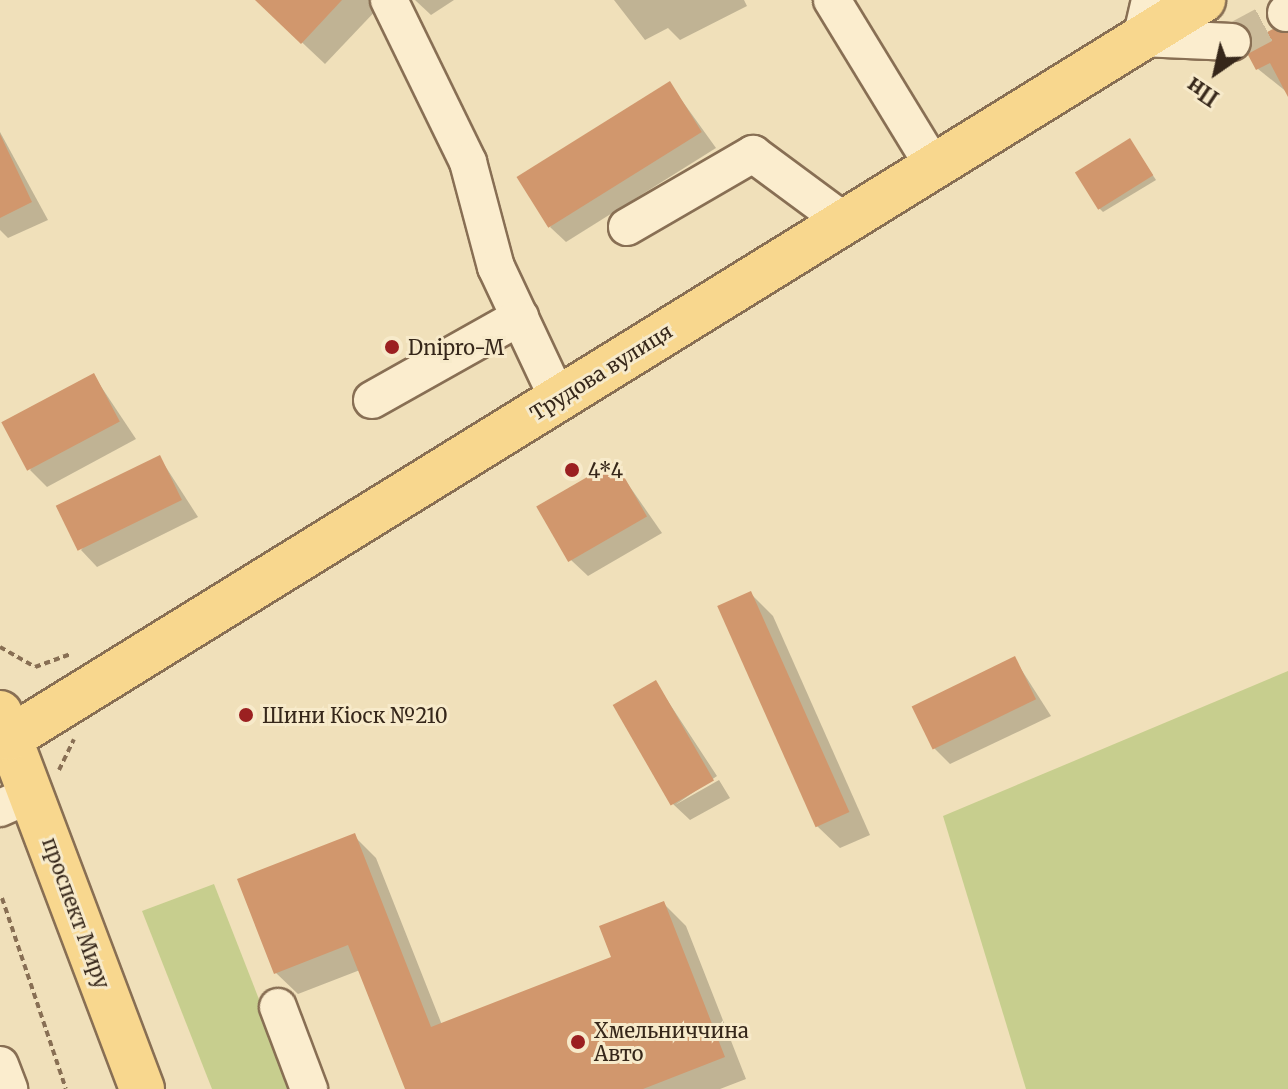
<!DOCTYPE html>
<meta charset="utf-8">
<style>
body{margin:0}
#map{position:relative;width:1288px;height:1089px;overflow:hidden;background:#f0e0ba;font-family:Merriweather,serif}
div>[style]{position:absolute}
.green>*{inset:0;background:#c7ce8e}
.shadow>*{inset:0;background:#0003}
.building>*{inset:0;background:#d1976d;transform-origin:0 0}
.minor-tunnel>*{height:36px;margin-top:-18px;transform-origin:0;background:repeating-linear-gradient(90deg,#cbbb9a 0 36px,transparent 0 54px)}
.path>*{height:4px;margin-top:-2px;transform-origin:0;background:repeating-linear-gradient(90deg,#886f54 0 6px,transparent 0 10px)}
.roads{filter:drop-shadow(2px 0 #886f54) drop-shadow(-2px 0 #886f54) drop-shadow(0 2px #886f54) drop-shadow(0 -2px #886f54)}
.minor>*{height:36px;margin:-18px;padding:0 18px;transform-origin:18px;border-radius:18px;background:#fbedce}
.major>*{height:44px;margin:-22px;padding:0 22px;transform-origin:22px;border-radius:22px;background:#f8d78e}
.dots>*{width:22px;height:22px;translate:-50% -50%;box-sizing:border-box;border:4px solid #f7eaca;border-radius:50%}
span{translate:-50% -50%;white-space:nowrap;text-align:center;line-height:1.15;-webkit-text-stroke:6px #f7eaca;paint-order:stroke}
.poi-label{font-size:20px;color:#36271a}
.left{translate:0 -50%;text-align:left}
.street-label{font-size:20px;color:#36271a}
.north{position:absolute;left:1176px;top:32px;width:80px;height:80px;-webkit-text-stroke:6px #f7eaca;paint-order:stroke;rotate:214deg;font-size:22px;font-weight:700;line-height:32px;text-align:center;color:#36271a}
.north::after{content:'';display:block;margin:auto;width:28px;height:36px;background:#36271a;clip-path:polygon(50% 0,100% 100%,50% 72%,0 100%)}
</style>
<div id="map">
<div class="green">
<i style="clip-path:polygon(1288px 671px,1288px 1089px,1026px 1089px,943px 816px)"></i>
<i style="clip-path:polygon(214px 884px,294px 1089px,212px 1089px,142px 911px)"></i>
</div>
<div class="shadow">
<i style="clip-path:polygon(257px 0,379px 0,382px 4px,325px 64px)"></i>
<i style="clip-path:polygon(415px 0,454px 0,431px 15px)"></i>
<i style="clip-path:polygon(614px 0,744px 0,747px 6px,680px 40px,668px 28px,645px 40px)"></i>
<i style="clip-path:polygon(1288px 30px,1288px 93px,1258px 69px,1273px 31px)"></i>
<i style="clip-path:polygon(670px 84px,716px 148px,566px 242px,550px 227px)"></i>
<i style="clip-path:polygon(0 132px,48px 220px,8px 238px,0 230px)"></i>
<i style="clip-path:polygon(1130px 140px,1156px 180px,1103px 212px,1098px 207px)"></i>
<i style="clip-path:polygon(94px 376px,136px 439px,47px 487px,30px 470px)"></i>
<i style="clip-path:polygon(160px 458px,198px 517px,97px 567px,81px 550px)"></i>
<i style="clip-path:polygon(614px 464px,662px 533px,588px 576px,571px 560px)"></i>
<i style="clip-path:polygon(751px 594px,773px 616px,870px 835px,840px 848px,817px 826px)"></i>
<i style="clip-path:polygon(1014px 658px,1051px 716px,950px 764px,933px 747px)"></i>
<i style="clip-path:polygon(656px 683px,717px 776px,675px 805px,719px 780px,730px 798px,690px 820px,673px 804px)"></i>
<i style="clip-path:polygon(354px 836px,376px 858px,442px 1025px,614px 958px,664px 904px,686px 926px,746px 1079px,720px 1089px,407px 1089px,360px 970px,298px 994px,276px 973px)"></i>
</div>
<div class="building">
<i style="clip-path:polygon(255px 0,342px 0,301px 44px)"></i>
<i style="clip-path:polygon(1273px 29px,1288px 33px,1288px 97px,1270px 63px,1256px 70px,1248px 55px,1252px 40px)"></i>
<i style="left:670px;top:81px;width:60px;height:181px;rotate:58deg"></i>
<i style="clip-path:polygon(0 134px,32px 202px,0 218px)"></i>
<i style="left:1130px;top:138px;width:44px;height:65px;rotate:58deg"></i>
<i style="left:94px;top:373px;width:55px;height:105px;rotate:62deg"></i>
<i style="left:160px;top:455px;width:50px;height:116px;rotate:64deg"></i>
<i style="left:615px;top:461px;width:64px;height:91px;rotate:60deg"></i>
<i style="left:751px;top:591px;width:242px;height:37px;rotate:66deg"></i>
<i style="left:1015px;top:656px;width:48px;height:115px;rotate:64deg"></i>
<i style="left:656px;top:680px;width:116px;height:50px;rotate:60deg"></i>
<i style="clip-path:polygon(355px 833px,431px 1027px,611px 957px,599px 926px,664px 901px,725px 1057px,643px 1089px,405px 1089px,348px 945px,274px 974px,237px 879px)"></i>
</div>
<div class="minor-tunnel">
<i style="left:1232px;top:42px;width:61px;rotate:-28.2deg"></i>
</div>
<div class="path">
<i style="left:0;top:647px;width:40px;rotate:29.7deg"></i>
<i style="left:35px;top:667px;width:38px;rotate:-20deg"></i>
<i style="left:59px;top:770px;width:34px;rotate:-64deg"></i>
<i style="left:2px;top:898px;width:201px;rotate:71.5deg"></i>
</div>
<div class="roads">
<div class="minor">
<i style="left:389px;top:0;width:180px;rotate:64deg"></i>
<i style="left:468px;top:162px;width:109px;rotate:75.1deg"></i>
<i style="left:496px;top:267px;width:146px;rotate:64.8deg"></i>
<i style="left:832px;top:0;width:196px;rotate:58.6deg"></i>
<i style="left:1150px;top:0;width:39px;rotate:103deg"></i>
<i style="left:1141px;top:38px;width:91px;rotate:2.5deg"></i>
<i style="left:1286px;top:13px;width:3px;rotate:-45deg"></i>
<i style="left:627px;top:227px;width:146px;rotate:-30.1deg"></i>
<i style="left:753px;top:154px;width:114px;rotate:36.5deg"></i>
<i style="left:372px;top:400px;width:170px;rotate:-29.3deg"></i>
<i style="left:0;top:808px;width:35px;rotate:-24deg"></i>
<i style="left:278px;top:1007px;width:88px;rotate:69.3deg"></i>
<i style="left:0;top:1065px;width:26px;rotate:69deg"></i>
</div>
<div class="major">
<i style="left:0;top:713px;width:402px;rotate:69.3deg"></i>
<i style="left:10px;top:738px;width:1403px;rotate:-31.74deg"></i>
</div>
</div>
<div class="dots">
<i style="left:392px;top:347px;background:#9b2021"></i>
<i style="left:572px;top:470px;background:#9b2021"></i>
<i style="left:246px;top:715px;background:#9b2021"></i>
<i style="left:578px;top:1042px;background:#9b2021"></i>
</div>
<div class="poi-label">
<span class="left" style="left:408px;top:347px">Dnipro-M</span>
<span class="left" style="left:588px;top:470px">4*4</span>
<span class="left" style="left:262px;top:715px">Шини Кіоск №210</span>
<span class="left" style="left:594px;top:1042px">Хмельниччина<br>Авто</span>
</div>
<div class="street-label">
<span style="left:601px;top:372px;rotate:-32deg">Трудова вулиця</span>
<span style="left:76px;top:913px;rotate:70deg">проспект Миру</span>
</div>
<div class="north">Пн</div>
</div>
